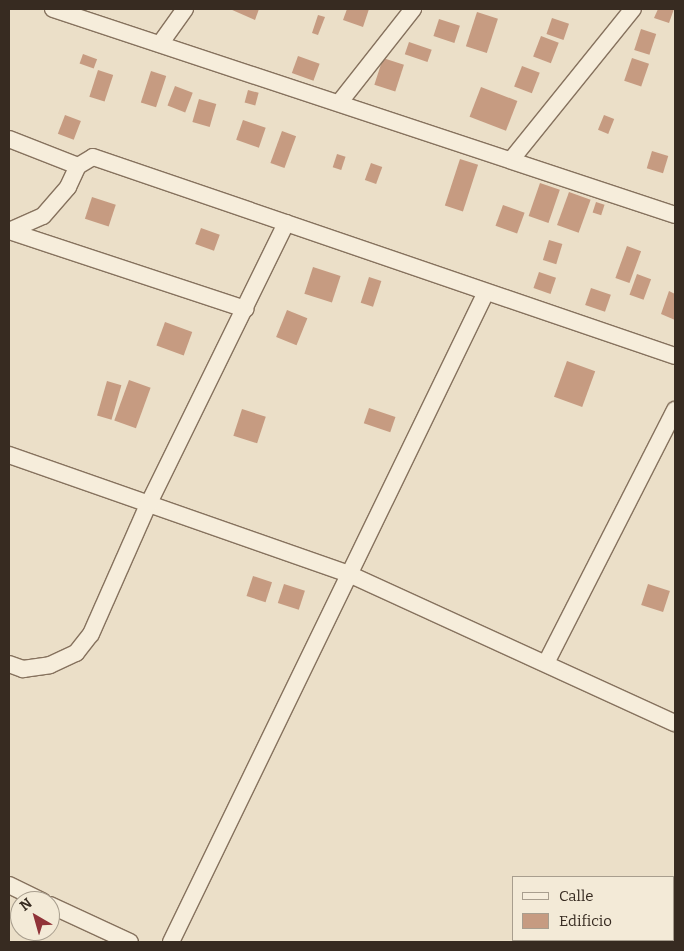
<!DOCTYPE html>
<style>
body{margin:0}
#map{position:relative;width:684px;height:951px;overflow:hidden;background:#ebdfc8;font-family:Bitter,serif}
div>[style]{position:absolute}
.building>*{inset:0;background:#c69b81;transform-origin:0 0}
.roads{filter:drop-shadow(1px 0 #86725e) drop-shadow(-1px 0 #86725e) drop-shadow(0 1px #86725e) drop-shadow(0 -1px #86725e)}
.minor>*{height:16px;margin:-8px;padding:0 8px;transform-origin:8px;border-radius:8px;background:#f6eddb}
span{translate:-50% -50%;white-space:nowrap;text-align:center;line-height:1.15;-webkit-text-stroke:4px #f3ead7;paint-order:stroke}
.frame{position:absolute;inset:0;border:10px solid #372b21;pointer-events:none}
.legend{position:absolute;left:512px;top:876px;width:162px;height:65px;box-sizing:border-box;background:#f3ead7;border:1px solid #a89e8e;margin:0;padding:6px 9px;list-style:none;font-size:15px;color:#372b21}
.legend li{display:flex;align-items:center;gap:10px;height:25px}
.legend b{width:25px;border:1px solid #a89e8e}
.north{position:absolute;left:10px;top:891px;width:50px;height:50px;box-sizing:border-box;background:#f3ead7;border:1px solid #a89e8e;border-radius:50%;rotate:322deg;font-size:14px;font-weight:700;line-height:20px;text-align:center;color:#372b21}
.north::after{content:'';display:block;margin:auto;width:18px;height:22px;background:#903338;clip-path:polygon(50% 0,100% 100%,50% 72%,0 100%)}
</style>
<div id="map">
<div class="building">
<i style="clip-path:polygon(230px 9px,259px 9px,255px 20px)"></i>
<i style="clip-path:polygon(347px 9px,369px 9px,363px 27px,343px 20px)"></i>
<i style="clip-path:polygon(658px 9px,674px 9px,669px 23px,654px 18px)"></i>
<i style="left:477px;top:12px;width:22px;height:36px;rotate:18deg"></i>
<i style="clip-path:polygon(318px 15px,325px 17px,318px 35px,312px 33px)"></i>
<i style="left:552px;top:18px;width:18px;height:17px;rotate:19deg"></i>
<i style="left:439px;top:19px;width:22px;height:18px;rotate:18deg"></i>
<i style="left:641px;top:29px;width:16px;height:22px;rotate:18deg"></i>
<i style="left:541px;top:36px;width:19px;height:22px;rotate:21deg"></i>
<i style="left:409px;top:42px;width:24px;height:13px;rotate:19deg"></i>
<i style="left:83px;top:54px;width:15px;height:10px;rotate:20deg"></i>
<i style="left:298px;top:56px;width:23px;height:18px;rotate:20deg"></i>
<i style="left:383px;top:58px;width:22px;height:28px;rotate:18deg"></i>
<i style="left:632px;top:58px;width:18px;height:24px;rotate:19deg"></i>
<i style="left:522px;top:66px;width:19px;height:22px;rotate:21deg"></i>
<i style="left:98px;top:70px;width:16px;height:28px;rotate:18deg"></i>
<i style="left:151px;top:71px;width:16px;height:33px;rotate:18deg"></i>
<i style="left:175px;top:86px;width:19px;height:21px;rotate:21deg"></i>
<i style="left:481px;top:87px;width:39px;height:32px;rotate:21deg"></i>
<i style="left:248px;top:90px;width:11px;height:13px;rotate:15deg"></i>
<i style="left:199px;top:99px;width:18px;height:24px;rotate:16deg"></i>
<i style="left:65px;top:115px;width:17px;height:20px;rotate:21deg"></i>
<i style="left:604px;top:115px;width:11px;height:16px;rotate:22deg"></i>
<i style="left:243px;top:120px;width:24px;height:21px;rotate:19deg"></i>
<i style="left:282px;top:131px;width:15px;height:34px;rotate:20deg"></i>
<i style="left:652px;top:151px;width:17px;height:18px;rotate:17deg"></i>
<i style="left:337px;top:154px;width:9px;height:14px;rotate:18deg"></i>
<i style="left:460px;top:159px;width:19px;height:49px;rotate:18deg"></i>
<i style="left:371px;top:163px;width:12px;height:18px;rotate:20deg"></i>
<i style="left:540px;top:183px;width:21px;height:35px;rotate:19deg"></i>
<i style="left:569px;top:192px;width:23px;height:35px;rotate:20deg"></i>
<i style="left:92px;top:197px;width:25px;height:23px;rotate:18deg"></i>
<i style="left:596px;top:202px;width:9px;height:11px;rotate:18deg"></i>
<i style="left:503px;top:205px;width:23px;height:22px;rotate:20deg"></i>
<i style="left:201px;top:228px;width:20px;height:17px;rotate:20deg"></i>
<i style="left:549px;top:240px;width:14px;height:21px;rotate:17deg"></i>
<i style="left:627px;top:246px;width:15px;height:34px;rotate:20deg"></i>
<i style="left:313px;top:267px;width:29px;height:28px;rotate:18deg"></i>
<i style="left:539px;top:272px;width:18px;height:17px;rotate:19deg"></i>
<i style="left:637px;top:274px;width:15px;height:22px;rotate:20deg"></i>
<i style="left:369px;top:277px;width:13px;height:27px;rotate:18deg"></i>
<i style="left:591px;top:288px;width:21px;height:18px;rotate:19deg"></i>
<i style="clip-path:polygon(669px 291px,675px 294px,675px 320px,661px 314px)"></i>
<i style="left:287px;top:310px;width:22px;height:29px;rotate:22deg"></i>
<i style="left:165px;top:322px;width:29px;height:25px;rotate:20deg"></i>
<i style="left:567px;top:361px;width:30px;height:38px;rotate:20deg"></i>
<i style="left:129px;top:380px;width:23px;height:43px;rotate:20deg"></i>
<i style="left:107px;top:381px;width:15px;height:36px;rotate:16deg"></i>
<i style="left:369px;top:408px;width:28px;height:16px;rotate:19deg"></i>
<i style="left:242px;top:409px;width:25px;height:28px;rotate:18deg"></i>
<i style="left:253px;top:576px;width:20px;height:21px;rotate:18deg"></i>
<i style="left:284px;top:584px;width:22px;height:20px;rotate:18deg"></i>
<i style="left:648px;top:584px;width:23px;height:22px;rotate:18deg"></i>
</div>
<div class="roads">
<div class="minor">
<i style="left:53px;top:9px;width:655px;rotate:18.32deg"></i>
<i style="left:160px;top:44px;width:43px;rotate:-54.5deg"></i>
<i style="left:339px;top:103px;width:120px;rotate:-51.8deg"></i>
<i style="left:9px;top:139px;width:74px;rotate:21.4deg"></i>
<i style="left:511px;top:160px;width:194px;rotate:-51.1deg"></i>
<i style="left:9px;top:231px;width:37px;rotate:-24deg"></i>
<i style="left:43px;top:216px;width:38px;rotate:-49deg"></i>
<i style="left:68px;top:187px;width:23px;rotate:-65deg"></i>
<i style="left:78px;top:166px;width:17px;rotate:-31deg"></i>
<i style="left:93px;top:157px;width:615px;rotate:18.88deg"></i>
<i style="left:9px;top:231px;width:249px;rotate:18.3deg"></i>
<i style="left:9px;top:455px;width:360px;rotate:19.3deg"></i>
<i style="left:349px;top:574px;width:358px;rotate:24.6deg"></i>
<i style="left:546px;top:663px;width:284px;rotate:-63deg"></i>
<i style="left:9px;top:664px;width:15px;rotate:20deg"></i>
<i style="left:23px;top:669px;width:27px;rotate:-8deg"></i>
<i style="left:50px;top:665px;width:29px;rotate:-25deg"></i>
<i style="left:76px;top:653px;width:24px;rotate:-52deg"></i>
<i style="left:91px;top:634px;width:141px;rotate:-66.2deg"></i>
<i style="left:148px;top:505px;width:314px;rotate:-63.9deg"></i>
<i style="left:9px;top:885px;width:37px;rotate:26deg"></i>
<i style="left:673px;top:897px;width:5px;rotate:-68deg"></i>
<i style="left:50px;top:905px;width:88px;rotate:24.8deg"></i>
<i style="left:171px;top:942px;width:722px;rotate:-64.14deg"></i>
<i style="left:652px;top:942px;width:2px;rotate:-63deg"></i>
</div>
</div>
<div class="frame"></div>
<ul class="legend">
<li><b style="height:6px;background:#f6eddb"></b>Calle</li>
<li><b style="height:14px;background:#c69b81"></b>Edificio</li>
</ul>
<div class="north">N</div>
</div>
